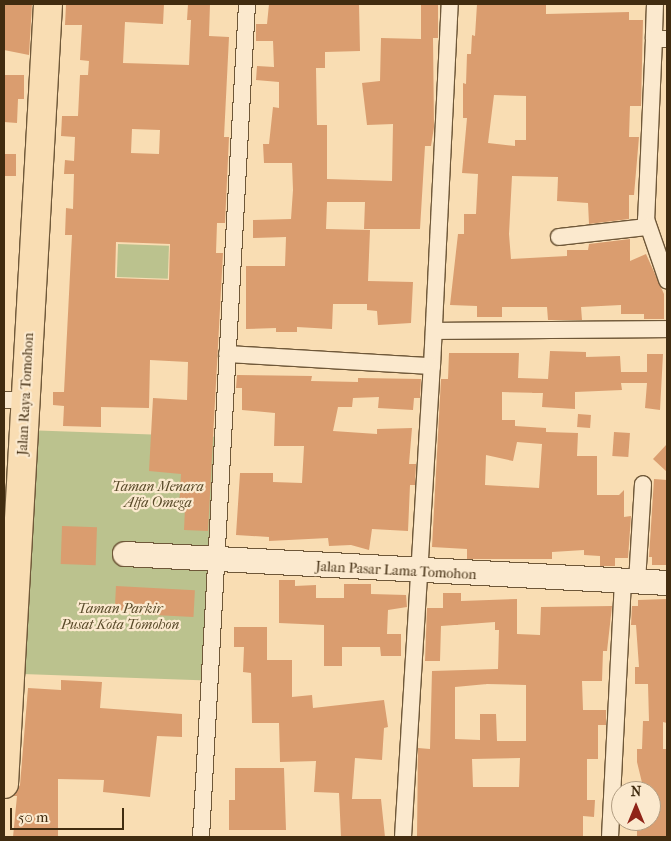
<!DOCTYPE html>
<style>
body{margin:0}
#map{position:relative;width:671px;height:841px;overflow:hidden;background:#f9ddb3;font-family:"IM FELL French Canon",serif}
div>[style]{position:absolute}
.green>*{inset:0;background:#bbc28e;transform-origin:0 0}
.building>*{inset:0;background:#da9d6f;transform-origin:0 0}
.roads{filter:drop-shadow(1px 0 #6f5839) drop-shadow(-1px 0 #6f5839) drop-shadow(0 1px #6f5839) drop-shadow(0 -1px #6f5839)}
.street>*{height:16px;margin:-8px;padding:0 8px;transform-origin:8px;border-radius:8px;background:#fbe9ce}
.secondary>*{height:24px;margin:-12px;padding:0 12px;transform-origin:12px;border-radius:12px;background:#fbe9ce}
.highway>*{height:28px;margin:-14px;padding:0 14px;transform-origin:14px;border-radius:14px;background:#f9ddb3}
span{translate:-50% -50%;white-space:nowrap;text-align:center;line-height:1.15;-webkit-text-stroke:4.5px #fbe9ce;paint-order:stroke}
.street-label{font-size:14px;color:#412c10}
.park-label{font-size:14px;color:#594a29;font-style:italic}
.frame{position:absolute;inset:0;border:5px solid #412c10;pointer-events:none}
.north{position:absolute;left:611px;top:781px;width:50px;height:50px;box-sizing:border-box;background:#fbe9ce;border:1px solid #b19d82;border-radius:50%;rotate:0deg;font-size:14px;font-weight:700;line-height:20px;text-align:center;color:#412c10}
.north::after{content:'';display:block;margin:auto;width:18px;height:22px;background:#8f2418;clip-path:polygon(50% 0,100% 100%,50% 72%,0 100%)}
.scale{position:absolute;left:10px;top:808px;width:114px;height:22px;box-sizing:border-box;border:2px solid #412c10;border-top:0;padding-left:6px;font-size:15px;line-height:18px;white-space:nowrap;color:#412c10;-webkit-text-stroke:4px #fbe9ce;paint-order:stroke}
</style>
<div id="map">
<div class="green">
<i style="left:118px;top:244px;width:51px;height:33px;rotate:2deg"></i>
<i style="left:24px;top:430px;width:199px;height:244px;rotate:2deg"></i>
</div>
<div class="building">
<i style="clip-path:polygon(5px 4px,32px 4px,29px 55px,4px 50px)"></i>
<i style="clip-path:polygon(evenodd,66px 4px,164px 4px,163px 24px,125px 22px,123px 63px,189px 65px,191px 20px,187px 20px,188px 4px,210px 4px,209px 36px,229px 37px,224px 137px,229px 137px,225px 223px,217px 223px,216px 253px,223px 253px,208px 531px,184px 530px,185px 508px,179px 508px,181px 474px,149px 471px,153px 398px,187px 400px,188px 362px,150px 360px,149px 408px,101px 407px,101px 427px,63px 426px,64px 406px,53px 405px,53px 392px,64px 392px,72px 235px,65px 235px,66px 208px,73px 209px,74px 174px,64px 174px,65px 160px,74px 161px,75px 137px,61px 136px,62px 116px,78px 116px,80px 75px,88px 75px,89px 61px,80px 60px,82px 25px,65px 25px,66px 4px,132px 129px,160px 130px,159px 154px,131px 153px,132px 129px,66px 4px,116px 242px,170px 244px,169px 280px,115px 278px,116px 242px)"></i>
<i style="clip-path:polygon(269px 4px,359px 4px,360px 51px,325px 52px,325px 68px,316px 68px,317px 125px,327px 125px,327px 179px,392px 181px,393px 124px,367px 125px,362px 83px,380px 81px,381px 38px,421px 39px,421px 4px,438px 4px,438px 38px,433px 38px,434px 127px,431px 146px,425px 146px,420px 229px,364px 229px,365px 202px,327px 202px,326px 229px,370px 230px,368px 281px,413px 282px,411px 323px,378px 325px,377px 311px,367px 310px,367px 304px,333px 304px,332px 329px,297px 327px,297px 332px,276px 332px,276px 328px,246px 329px,246px 266px,285px 266px,286px 237px,253px 238px,253px 220px,291px 219px,293px 190px,292px 163px,264px 163px,263px 144px,269px 144px,273px 107px,279px 108px,279px 82px,256px 80px,257px 66px,274px 67px,273px 41px,256px 41px,256px 24px,267px 24px)"></i>
<i style="clip-path:polygon(evenodd,477px 4px,546px 5px,546px 14px,629px 12px,629px 20px,643px 20px,641px 106px,630px 106px,629px 137px,639px 137px,634px 195px,629px 195px,629px 219px,589px 224px,588px 203px,557px 201px,558px 177px,512px 176px,509px 234px,511px 259px,567px 256px,567px 250px,588px 250px,589px 244px,630px 239px,630px 261px,646px 254px,664px 294px,664px 319px,644px 319px,644px 314px,621px 314px,621px 305px,581px 307px,582px 320px,548px 320px,547px 307px,502px 307px,502px 317px,477px 317px,477px 306px,450px 305px,458px 234px,464px 234px,464px 214px,476px 214px,478px 174px,462px 173px,467px 118px,463px 118px,463px 83px,466px 84px,467px 54px,471px 54px,472px 35px,475px 36px,477px 4px,494px 95px,526px 96px,526px 140px,515px 140px,515px 146px,488px 143px,494px 95px)"></i>
<i style="clip-path:polygon(4px 75px,24px 75px,24px 99px,18px 99px,17px 123px,4px 122px)"></i>
<i style="left:4px;top:154px;width:12px;height:22px"></i>
<i style="clip-path:polygon(evenodd,550px 351px,586px 352px,586px 357px,620px 356px,621px 372px,647px 372px,647px 354px,663px 354px,660px 410px,645px 408px,647px 383px,621px 383px,622px 390px,575px 392px,575px 409px,542px 407px,543px 393px,502px 392px,502px 420px,515px 420px,515px 426px,546px 428px,546px 432px,578px 433px,577px 456px,597px 456px,597px 495px,619px 495px,624px 490px,624px 517px,631px 516px,628px 558px,615px 558px,615px 566px,600px 566px,600px 556px,584px 555px,584px 550px,552px 552px,552px 559px,467px 559px,467px 549px,432px 547px,441px 379px,448px 379px,449px 353px,519px 353px,518px 378px,548px 379px,550px 351px,517px 442px,542px 444px,539px 488px,485px 485px,486px 455px,513px 461px,517px 442px)"></i>
<i style="clip-path:polygon(237px 375px,312px 376px,311px 381px,358px 382px,358px 378px,421px 379px,420px 398px,414px 398px,413px 410px,378px 408px,379px 397px,353px 398px,352px 407px,338px 407px,333px 431px,377px 434px,377px 429px,412px 428px,409px 464px,416px 464px,415px 485px,410px 485px,408px 531px,372px 529px,369px 550px,351px 545px,329px 546px,328px 538px,269px 541px,269px 537px,236px 535px,240px 473px,273px 473px,273px 482px,302px 483px,304px 446px,274px 446px,275px 413px,242px 410px,242px 388px,236px 388px)"></i>
<i style="left:578px;top:414px;width:13px;height:13px;rotate:4deg"></i>
<i style="left:614px;top:432px;width:16px;height:24px;rotate:4deg"></i>
<i style="clip-path:polygon(667px 444px,667px 472px,653px 459px)"></i>
<i style="clip-path:polygon(654px 479px,667px 480px,667px 565px,652px 565px,652px 557px,649px 557px)"></i>
<i style="left:62px;top:526px;width:35px;height:38px;rotate:2deg"></i>
<i style="clip-path:polygon(279px 580px,295px 580px,295px 586px,316px 585px,316px 598px,344px 598px,344px 584px,371px 584px,371px 594px,406px 595px,407px 607px,388px 610px,387px 634px,401px 634px,401px 656px,381px 656px,380px 647px,342px 647px,342px 666px,324px 666px,324px 625px,279px 623px)"></i>
<i style="left:116px;top:586px;width:79px;height:27px;rotate:3deg"></i>
<i style="clip-path:polygon(evenodd,443px 593px,461px 593px,461px 601px,517px 599px,517px 634px,540px 635px,541px 607px,612px 606px,607px 651px,603px 651px,602px 681px,582px 681px,583px 710px,606px 710px,606px 725px,598px 725px,598px 759px,587px 759px,587px 800px,595px 800px,594px 817px,583px 816px,583px 837px,417px 837px,418px 748px,430px 749px,432px 671px,498px 669px,499px 630px,495px 630px,495px 622px,441px 626px,440px 661px,425px 661px,427px 608px,443px 608px,443px 593px,487px 684px,526px 685px,526px 741px,497px 741px,496px 714px,480px 714px,480px 740px,455px 739px,455px 687px,487px 684px,443px 593px,520px 758px,519px 787px,473px 787px,472px 759px,520px 758px)"></i>
<i style="clip-path:polygon(667px 599px,667px 723px,663px 722px,663px 749px,667px 749px,667px 837px,637px 837px,637px 822px,651px 822px,651px 791px,644px 791px,637px 762px,637px 749px,642px 749px,643px 721px,649px 721px,648px 684px,635px 684px,635px 667px,639px 667px,636px 625px,631px 625px,632px 606px,638px 606px,638px 600px)"></i>
<i style="clip-path:polygon(234px 627px,267px 627px,267px 660px,292px 660px,292px 697px,312px 695px,313px 708px,384px 700px,388px 727px,384px 728px,382px 760px,355px 758px,352px 799px,381px 799px,385px 837px,341px 837px,339px 793px,314px 792px,316px 761px,280px 762px,279px 723px,252px 723px,251px 673px,243px 672px,244px 647px,234px 647px)"></i>
<i style="clip-path:polygon(61px 680px,102px 682px,100px 708px,182px 714px,182px 737px,157px 736px,150px 797px,103px 792px,104px 780px,58px 779px,58px 837px,13px 837px,17px 796px,13px 796px,20px 785px,28px 688px,61px 690px)"></i>
<i style="clip-path:polygon(235px 768px,284px 768px,286px 830px,229px 830px,229px 800px,235px 800px)"></i>
</div>
<div class="roads">
<div class="street">
<i style="left:655px;top:4px;width:35px;rotate:92deg"></i>
<i style="left:654px;top:39px;width:13px"></i>
<i style="left:654px;top:39px;width:180px;rotate:92.5deg"></i>
<i style="left:646px;top:219px;width:65px;rotate:71deg"></i>
<i style="left:559px;top:237px;width:89px;rotate:-6.5deg"></i>
<i style="left:435px;top:331px;width:232px;rotate:-0.5deg"></i>
<i style="left:227px;top:354px;width:205px;rotate:3.4deg"></i>
<i style="left:432px;top:366px;width:362px;rotate:-87.2deg"></i>
<i style="left:4px;top:400px;width:21px"></i>
<i style="left:637px;top:582px;width:98px;rotate:-86.5deg"></i>
<i style="left:201px;top:837px;width:834px;rotate:-86.84deg"></i>
<i style="left:403px;top:837px;width:472px;rotate:-86.5deg"></i>
<i style="left:610px;top:837px;width:256px;rotate:-87.1deg"></i>
</div>
<div class="secondary">
<i style="left:125px;top:554px;width:543px;rotate:3.06deg"></i>
</div>
<div class="highway">
<i style="left:4px;top:784px;width:781px;rotate:-86.77deg"></i>
</div>
</div>
<div class="street-label">
<span style="left:26px;top:394px;rotate:-87deg">Jalan Raya Tomohon</span>
<span style="left:396px;top:571px;rotate:3deg">Jalan Pasar Lama Tomohon</span>
</div>
<div class="park-label">
<span style="left:158px;top:495px">Taman Menara<br>Alfa Omega</span>
<span style="left:120px;top:617px">Taman Parkir<br>Pusat Kota Tomohon</span>
</div>
<div class="frame"></div>
<div class="north">N</div>
<div class="scale">50 m</div>
</div>
